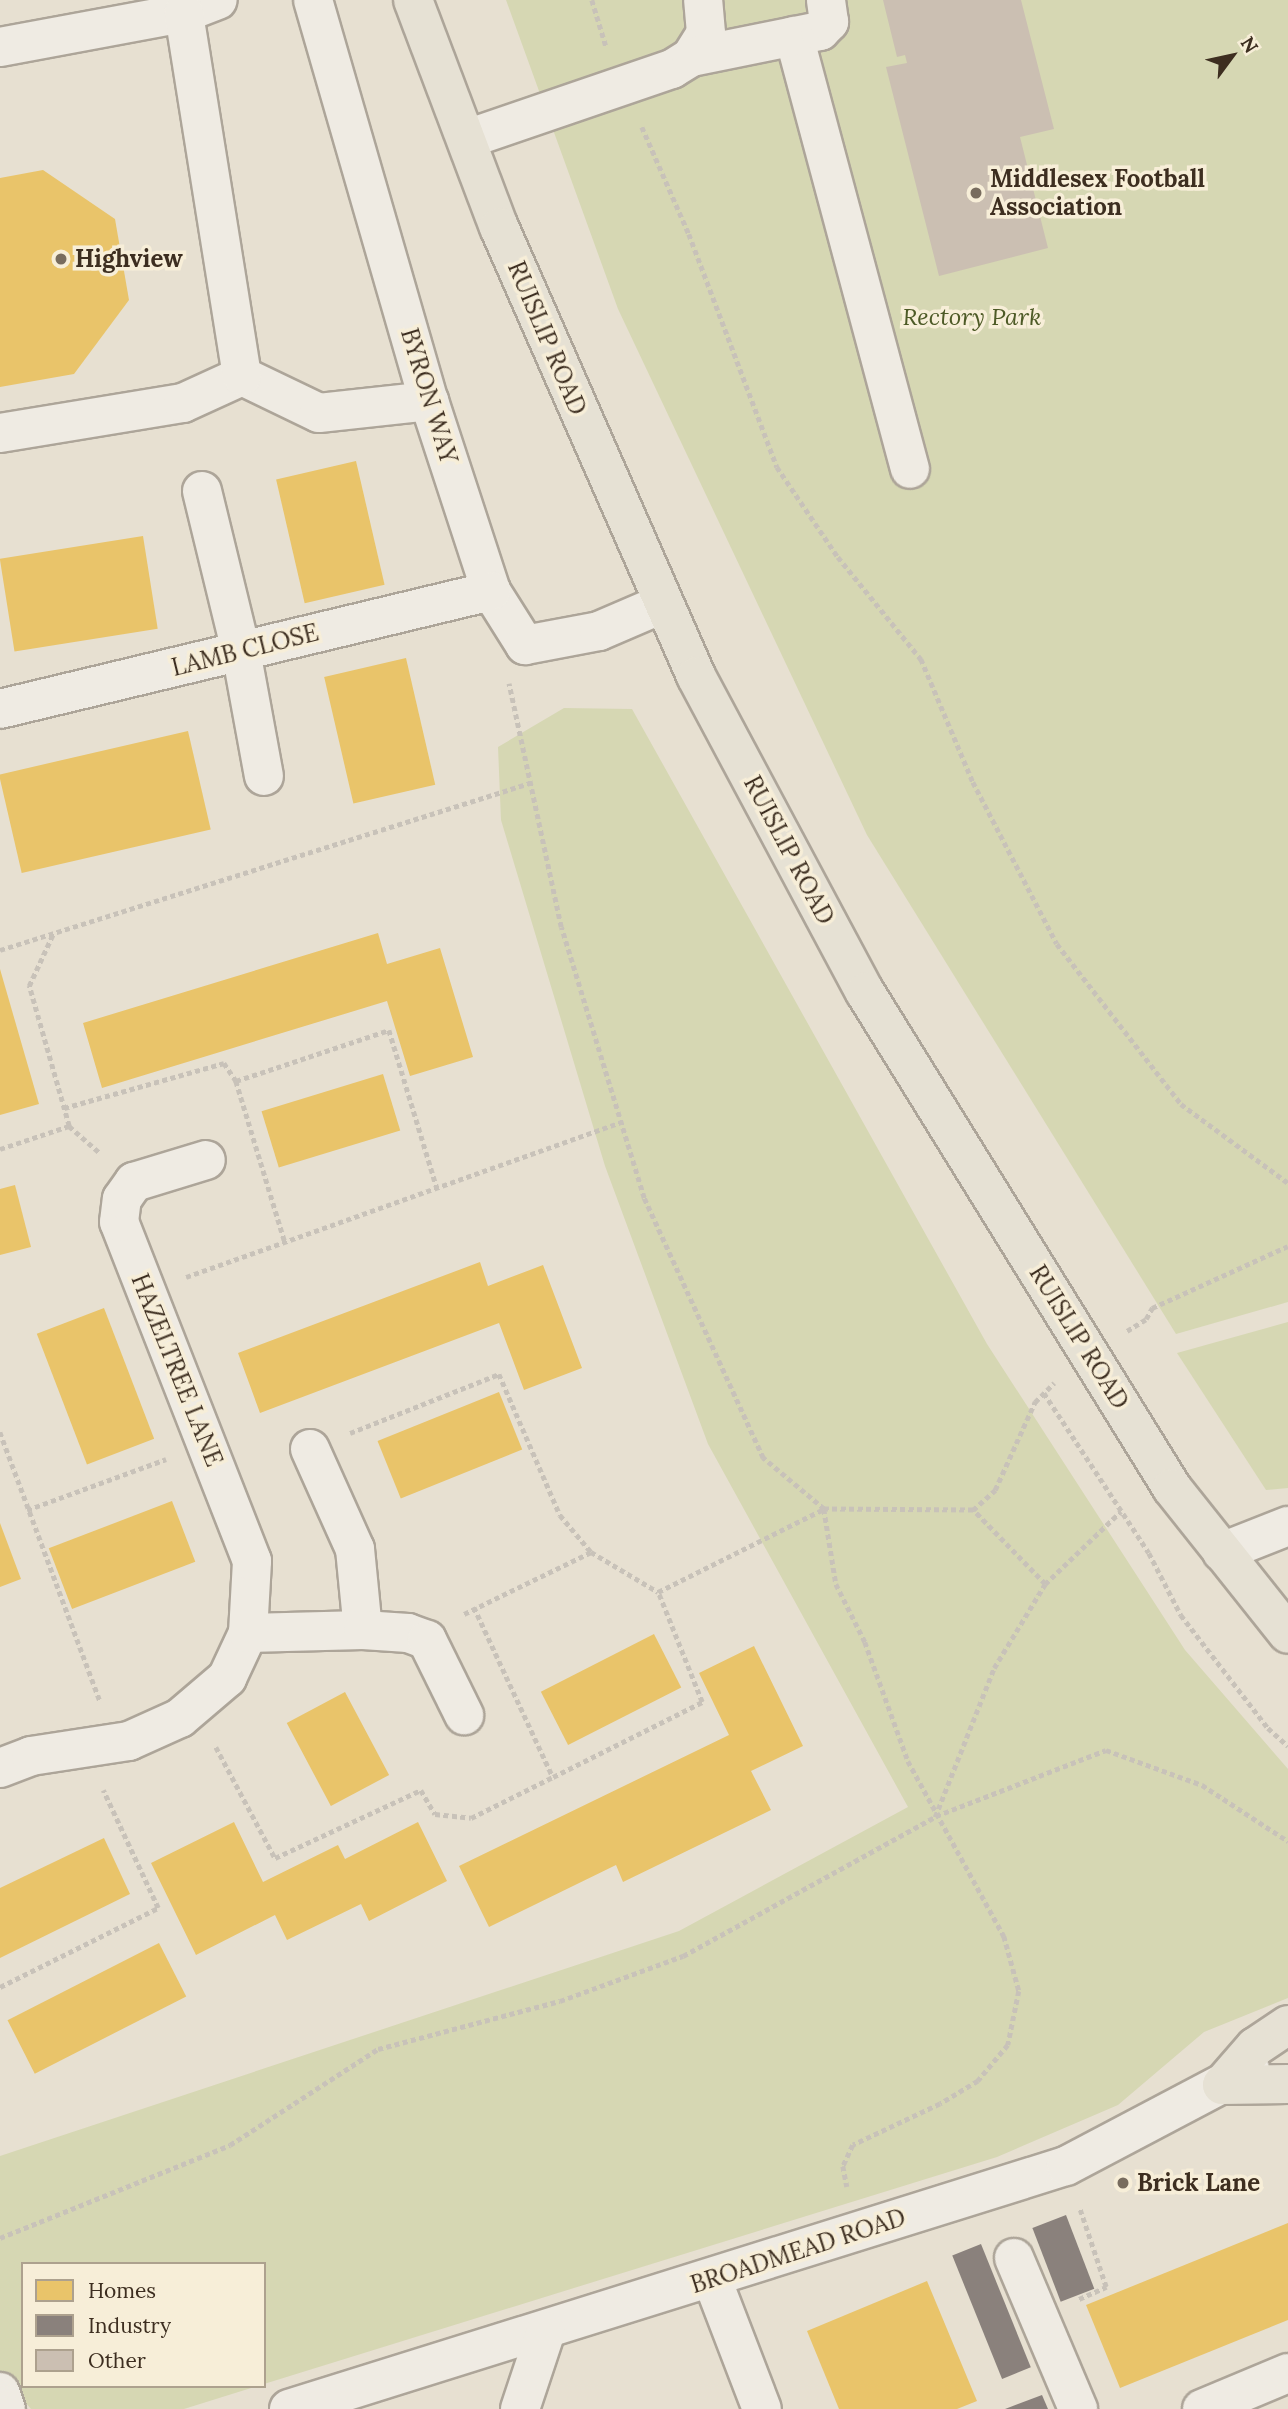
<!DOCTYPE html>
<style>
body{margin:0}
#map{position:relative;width:1288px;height:2409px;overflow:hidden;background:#e7e0d1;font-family:Lora,serif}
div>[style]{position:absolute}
.green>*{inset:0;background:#d6d7b3}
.homes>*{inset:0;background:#e9c46a;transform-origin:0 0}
.industry>*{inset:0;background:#8a817c;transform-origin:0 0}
.building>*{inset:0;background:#cbbfb2}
.path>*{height:4.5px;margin-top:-2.25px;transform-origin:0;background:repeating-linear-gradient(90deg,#c8c2b9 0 5px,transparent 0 8.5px)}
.roads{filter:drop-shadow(2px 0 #ada599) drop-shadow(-2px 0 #ada599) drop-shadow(0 2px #ada599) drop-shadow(0 -2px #ada599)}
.minor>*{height:38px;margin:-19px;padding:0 19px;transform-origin:19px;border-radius:19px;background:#efebe3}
.major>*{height:38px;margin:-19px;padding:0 19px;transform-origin:19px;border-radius:19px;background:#e6e1d4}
.dots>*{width:19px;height:19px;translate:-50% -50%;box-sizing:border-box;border:4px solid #f7eed8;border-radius:50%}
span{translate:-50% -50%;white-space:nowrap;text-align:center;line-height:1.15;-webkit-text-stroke:7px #f7eed8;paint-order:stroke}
.poi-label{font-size:24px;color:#3d2e20;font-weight:700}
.left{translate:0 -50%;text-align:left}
.park-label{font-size:24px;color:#4d5a26;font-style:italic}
.street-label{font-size:24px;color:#3d2e20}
.legend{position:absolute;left:21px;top:2262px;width:245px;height:126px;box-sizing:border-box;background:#f7eed8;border:2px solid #ada18e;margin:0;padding:9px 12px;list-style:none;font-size:21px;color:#3d2e20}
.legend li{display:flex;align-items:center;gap:14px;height:35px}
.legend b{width:35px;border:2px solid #ada18e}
.north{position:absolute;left:1197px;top:21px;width:70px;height:70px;-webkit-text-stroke:5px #f7eed8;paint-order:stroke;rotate:57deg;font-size:19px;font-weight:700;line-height:28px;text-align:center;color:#3d2e20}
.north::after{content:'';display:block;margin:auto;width:24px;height:32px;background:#3d2e20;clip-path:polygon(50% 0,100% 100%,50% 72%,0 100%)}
</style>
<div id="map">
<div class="green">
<i style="clip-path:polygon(506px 0,1288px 0,1288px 1302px,1176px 1334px,867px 835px,618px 309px)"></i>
<i style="clip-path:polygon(564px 708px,632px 709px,987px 1344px,1185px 1650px,1288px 1769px,1288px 1998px,1204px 2032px,1118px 2105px,997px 2157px,264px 2384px,264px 2264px,23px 2264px,23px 2386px,258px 2386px,184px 2409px,31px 2409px,0 2373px,0 2156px,679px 1931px,908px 1807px,708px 1444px,605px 1166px,501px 820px,498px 747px)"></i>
<i style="clip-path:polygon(1288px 1322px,1288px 1488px,1266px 1490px,1177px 1353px)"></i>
</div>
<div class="homes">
<i style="clip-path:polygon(43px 170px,115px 219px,129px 300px,74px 374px,0 387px,0 178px)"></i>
<i style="left:356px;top:461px;width:127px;height:82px;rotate:77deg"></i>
<i style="left:143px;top:536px;width:94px;height:145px;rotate:81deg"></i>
<i style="left:406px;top:658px;width:130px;height:84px;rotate:77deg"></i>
<i style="left:188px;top:731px;width:101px;height:194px;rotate:77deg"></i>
<i style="clip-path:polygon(378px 933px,387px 964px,440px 948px,473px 1057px,410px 1076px,387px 1001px,102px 1088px,83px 1023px)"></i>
<i style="clip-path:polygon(0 969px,39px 1104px,0 1115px)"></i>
<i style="left:383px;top:1074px;width:59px;height:127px;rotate:73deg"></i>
<i style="clip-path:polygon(15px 1185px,31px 1247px,0 1255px,0 1189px)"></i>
<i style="clip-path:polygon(480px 1262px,488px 1286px,543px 1265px,582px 1368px,524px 1390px,499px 1323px,260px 1413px,238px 1353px)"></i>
<i style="left:104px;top:1308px;width:140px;height:72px;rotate:69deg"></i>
<i style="left:499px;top:1392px;width:62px;height:131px;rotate:68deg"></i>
<i style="left:172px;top:1501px;width:65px;height:132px;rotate:69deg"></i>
<i style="clip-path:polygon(0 1523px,21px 1579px,0 1587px)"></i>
<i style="left:654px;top:1634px;width:60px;height:127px;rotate:63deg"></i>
<i style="clip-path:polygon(754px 1646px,803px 1746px,751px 1771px,771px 1810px,623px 1882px,616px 1865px,489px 1927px,459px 1866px,729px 1735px,699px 1673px)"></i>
<i style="left:345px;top:1692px;width:94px;height:66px;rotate:62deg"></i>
<i style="clip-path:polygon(234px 1822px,263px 1882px,338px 1845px,345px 1859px,418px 1822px,447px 1881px,369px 1921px,361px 1904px,287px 1940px,275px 1915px,196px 1955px,151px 1863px)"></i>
<i style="clip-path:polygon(104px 1838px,130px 1894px,0 1958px,0 1888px)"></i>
<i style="left:159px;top:1943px;width:60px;height:170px;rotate:63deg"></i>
<i style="clip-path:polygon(1288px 2223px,1288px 2320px,1120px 2388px,1086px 2305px)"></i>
<i style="clip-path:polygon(927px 2281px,977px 2401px,957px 2409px,839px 2409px,807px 2331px)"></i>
</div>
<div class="industry">
<i style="left:1066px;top:2215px;width:79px;height:36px;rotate:69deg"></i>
<i style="left:981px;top:2244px;width:133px;height:31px;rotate:68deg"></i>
<i style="clip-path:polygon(1042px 2395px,1048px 2409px,1005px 2409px)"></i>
</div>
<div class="building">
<i style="clip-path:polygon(883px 0,1021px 0,1054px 129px,1020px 137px,1048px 248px,939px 276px,886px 67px,907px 63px,905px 55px,897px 57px)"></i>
</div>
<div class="path">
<i style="left:592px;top:0;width:48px;rotate:73.1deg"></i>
<i style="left:642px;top:127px;width:117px;rotate:66.3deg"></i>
<i style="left:689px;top:234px;width:249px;rotate:69.3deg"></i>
<i style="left:777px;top:467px;width:109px;rotate:55.9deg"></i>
<i style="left:838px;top:557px;width:132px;rotate:50.9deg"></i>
<i style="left:921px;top:659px;width:134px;rotate:67.1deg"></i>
<i style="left:973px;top:782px;width:182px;rotate:62.6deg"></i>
<i style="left:1057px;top:944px;width:202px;rotate:52.2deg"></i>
<i style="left:1181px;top:1104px;width:133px;rotate:36.4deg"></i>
<i style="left:0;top:950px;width:556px;rotate:-17.49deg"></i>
<i style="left:236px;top:1081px;width:168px;rotate:73.1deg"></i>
<i style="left:64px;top:1108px;width:166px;rotate:-15.7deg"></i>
<i style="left:224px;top:1063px;width:22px;rotate:56deg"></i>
<i style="left:236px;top:1081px;width:161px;rotate:-18.4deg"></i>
<i style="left:389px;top:1030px;width:165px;rotate:73.1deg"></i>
<i style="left:69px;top:1126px;width:41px;rotate:41.1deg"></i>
<i style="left:0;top:1149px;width:73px;rotate:-18.4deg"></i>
<i style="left:69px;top:1126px;width:146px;rotate:-105.9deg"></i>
<i style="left:29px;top:986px;width:57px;rotate:-65.2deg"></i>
<i style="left:186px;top:1277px;width:462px;rotate:-19.6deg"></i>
<i style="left:1127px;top:1331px;width:22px;rotate:-32deg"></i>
<i style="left:1146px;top:1319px;width:13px;rotate:-61deg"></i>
<i style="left:1152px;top:1308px;width:149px;rotate:-24.5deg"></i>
<i style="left:1044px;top:1393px;width:191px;rotate:56.7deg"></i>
<i style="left:1149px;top:1553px;width:70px;rotate:62.7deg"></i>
<i style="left:1181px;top:1615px;width:143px;rotate:52.4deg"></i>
<i style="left:1268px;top:1728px;width:27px;rotate:42deg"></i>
<i style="left:0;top:1432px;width:287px;rotate:69.6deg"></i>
<i style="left:350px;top:1433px;width:160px;rotate:-21.6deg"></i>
<i style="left:499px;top:1374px;width:154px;rotate:66.6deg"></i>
<i style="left:560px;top:1515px;width:48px;rotate:50deg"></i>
<i style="left:27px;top:1510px;width:148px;rotate:-20.1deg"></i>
<i style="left:973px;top:1510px;width:30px;rotate:-42deg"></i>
<i style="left:995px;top:1490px;width:97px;rotate:-65.6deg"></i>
<i style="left:1035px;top:1402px;width:27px;rotate:-45deg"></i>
<i style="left:1045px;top:1584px;width:105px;rotate:-43.8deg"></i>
<i style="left:474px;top:1607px;width:187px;rotate:65.1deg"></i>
<i style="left:553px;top:1777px;width:167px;rotate:-26.7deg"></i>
<i style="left:702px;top:1702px;width:118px;rotate:-111.8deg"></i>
<i style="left:464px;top:1614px;width:141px;rotate:-26deg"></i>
<i style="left:591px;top:1552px;width:78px;rotate:30.8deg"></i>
<i style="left:658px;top:1592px;width:186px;rotate:-26.6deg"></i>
<i style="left:824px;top:1509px;width:76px;rotate:80.9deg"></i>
<i style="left:836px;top:1584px;width:65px;rotate:63.4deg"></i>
<i style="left:865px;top:1642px;width:127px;rotate:70.1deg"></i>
<i style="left:908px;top:1761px;width:200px;rotate:61.3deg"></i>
<i style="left:1004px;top:1936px;width:57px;rotate:74.7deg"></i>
<i style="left:1019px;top:1991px;width:55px;rotate:101.5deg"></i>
<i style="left:1008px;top:2045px;width:47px;rotate:129.8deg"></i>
<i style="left:978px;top:2081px;width:44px;rotate:148.8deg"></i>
<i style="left:940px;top:2104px;width:96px;rotate:154.8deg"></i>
<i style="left:853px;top:2145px;width:23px;rotate:115deg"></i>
<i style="left:843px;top:2166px;width:21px;rotate:79deg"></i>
<i style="left:216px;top:1747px;width:126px;rotate:62deg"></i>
<i style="left:275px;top:1858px;width:161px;rotate:-25deg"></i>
<i style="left:421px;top:1790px;width:28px;rotate:60deg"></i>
<i style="left:435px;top:1814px;width:36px;rotate:6deg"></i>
<i style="left:471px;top:1818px;width:92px;rotate:-26.6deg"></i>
<i style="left:936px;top:1816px;width:182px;rotate:-21.2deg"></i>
<i style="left:1106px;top:1750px;width:102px;rotate:20deg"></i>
<i style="left:1202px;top:1785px;width:103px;rotate:33.1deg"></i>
<i style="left:0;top:1987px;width:177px;rotate:-26.6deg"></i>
<i style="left:158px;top:1908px;width:130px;rotate:-115deg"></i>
<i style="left:0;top:2238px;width:248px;rotate:-22deg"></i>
<i style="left:230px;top:2145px;width:176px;rotate:-33deg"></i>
<i style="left:378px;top:2049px;width:188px;rotate:-14.8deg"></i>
<i style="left:560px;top:2001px;width:131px;rotate:-20.1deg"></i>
<i style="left:683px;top:1956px;width:288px;rotate:-28.9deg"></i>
<i style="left:935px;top:1817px;width:160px;rotate:-68.4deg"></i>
<i style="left:994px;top:1668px;width:98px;rotate:-58.7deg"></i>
<i style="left:1045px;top:1584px;width:103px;rotate:-134.2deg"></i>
<i style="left:973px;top:1510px;width:149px;rotate:-179.6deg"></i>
<i style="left:824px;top:1509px;width:80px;rotate:-140.1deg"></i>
<i style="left:763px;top:1458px;width:286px;rotate:-114.6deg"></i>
<i style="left:644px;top:1198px;width:283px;rotate:-107deg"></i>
<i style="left:561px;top:927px;width:249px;rotate:-102.1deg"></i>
<i style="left:1079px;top:2299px;width:30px;rotate:-24deg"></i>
<i style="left:1106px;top:2287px;width:84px;rotate:-108.6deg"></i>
</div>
<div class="roads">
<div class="minor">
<i style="left:313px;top:0;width:417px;rotate:73.9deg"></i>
<i style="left:429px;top:401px;width:200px;rotate:71.9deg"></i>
<i style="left:491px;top:591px;width:64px;rotate:57.8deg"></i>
<i style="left:525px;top:645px;width:75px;rotate:-10.7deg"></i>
<i style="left:599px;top:631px;width:69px;rotate:-23.2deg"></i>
<i style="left:794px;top:36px;width:448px;rotate:75deg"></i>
<i style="left:0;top:47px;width:187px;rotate:-10.5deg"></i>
<i style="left:184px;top:13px;width:36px;rotate:-21deg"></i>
<i style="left:691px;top:57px;width:28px;rotate:-58deg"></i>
<i style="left:706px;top:33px;width:33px;rotate:-95deg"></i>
<i style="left:467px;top:139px;width:217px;rotate:-18.9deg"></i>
<i style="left:672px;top:69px;width:22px;rotate:-32deg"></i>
<i style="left:691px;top:57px;width:132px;rotate:-11.4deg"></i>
<i style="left:820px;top:31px;width:13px;rotate:-45deg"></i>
<i style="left:829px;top:22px;width:22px;rotate:-98deg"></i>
<i style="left:242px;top:376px;width:85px;rotate:25.7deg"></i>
<i style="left:319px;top:413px;width:111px;rotate:-6.2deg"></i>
<i style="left:0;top:433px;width:185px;rotate:-9.3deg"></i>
<i style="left:183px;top:403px;width:65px;rotate:-24.6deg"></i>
<i style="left:242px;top:376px;width:368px;rotate:-99.1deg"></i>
<i style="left:202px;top:491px;width:165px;rotate:76.3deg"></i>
<i style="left:241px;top:651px;width:127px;rotate:79.6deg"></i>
<i style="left:0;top:709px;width:505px;rotate:-13.51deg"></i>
<i style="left:310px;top:1449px;width:110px;rotate:65.8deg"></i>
<i style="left:355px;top:1549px;width:81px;rotate:84.4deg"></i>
<i style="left:1222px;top:1552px;width:71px;rotate:-21.5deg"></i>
<i style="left:248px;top:1633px;width:115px;rotate:-1.5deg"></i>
<i style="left:363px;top:1630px;width:45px;rotate:3.8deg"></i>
<i style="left:408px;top:1633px;width:20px;rotate:20deg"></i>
<i style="left:427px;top:1640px;width:84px;rotate:63.7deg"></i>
<i style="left:0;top:1768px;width:33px;rotate:-21deg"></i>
<i style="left:31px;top:1756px;width:99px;rotate:-8.7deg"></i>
<i style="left:129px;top:1741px;width:56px;rotate:-24.3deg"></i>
<i style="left:180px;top:1718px;width:62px;rotate:-40.4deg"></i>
<i style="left:227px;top:1678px;width:50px;rotate:-65deg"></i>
<i style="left:248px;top:1633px;width:72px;rotate:-86.8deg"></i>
<i style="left:252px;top:1561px;width:364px;rotate:-111.4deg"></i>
<i style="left:119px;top:1222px;width:23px;rotate:-83deg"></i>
<i style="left:122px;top:1199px;width:21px;rotate:-55deg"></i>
<i style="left:134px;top:1182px;width:75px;rotate:-17deg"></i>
<i style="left:1014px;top:2258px;width:164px;rotate:67deg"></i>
<i style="left:712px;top:2279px;width:139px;rotate:69deg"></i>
<i style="left:0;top:2392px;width:18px;rotate:71deg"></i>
<i style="left:289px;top:2409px;width:814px;rotate:-17.37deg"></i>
<i style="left:1066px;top:2166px;width:208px;rotate:-27.8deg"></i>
<i style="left:520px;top:2409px;width:82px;rotate:-71.6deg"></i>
<i style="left:1202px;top:2409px;width:93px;rotate:-22.7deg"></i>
</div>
<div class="major">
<i style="left:413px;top:0;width:243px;rotate:69.3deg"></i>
<i style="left:499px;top:227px;width:490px;rotate:66.3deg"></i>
<i style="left:696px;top:676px;width:358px;rotate:61.9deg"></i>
<i style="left:865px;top:992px;width:583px;rotate:58.24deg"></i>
<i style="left:1172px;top:1488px;width:186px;rotate:51.5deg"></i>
<i style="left:1288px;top:2025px;width:40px;rotate:146deg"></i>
<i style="left:1255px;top:2047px;width:50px;rotate:131deg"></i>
<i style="left:1222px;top:2085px;width:66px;rotate:-0.9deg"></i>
</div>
</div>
<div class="dots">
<i style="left:976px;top:193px;background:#786c5e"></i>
<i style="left:61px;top:259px;background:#786c5e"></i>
<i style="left:1123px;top:2183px;background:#786c5e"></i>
</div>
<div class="poi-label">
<span class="left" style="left:990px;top:193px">Middlesex Football<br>Association</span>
<span class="left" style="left:75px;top:259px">Highview</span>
<span class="left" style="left:1137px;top:2183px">Brick Lane</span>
</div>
<div class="park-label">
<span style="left:972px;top:317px">Rectory Park</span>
</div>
<div class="street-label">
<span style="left:547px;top:338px;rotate:67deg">RUISLIP ROAD</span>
<span style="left:429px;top:396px;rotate:73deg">BYRON WAY</span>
<span style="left:245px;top:650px;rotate:-14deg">LAMB CLOSE</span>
<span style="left:789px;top:850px;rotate:62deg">RUISLIP ROAD</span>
<span style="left:1079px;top:1337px;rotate:58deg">RUISLIP ROAD</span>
<span style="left:177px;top:1370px;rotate:68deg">HAZELTREE LANE</span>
<span style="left:798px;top:2251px;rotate:-18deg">BROADMEAD ROAD</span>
</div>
<ul class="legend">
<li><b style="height:19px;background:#e9c46a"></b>Homes</li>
<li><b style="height:19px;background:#8a817c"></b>Industry</li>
<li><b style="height:19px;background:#cbbfb2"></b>Other</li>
</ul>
<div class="north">N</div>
</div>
